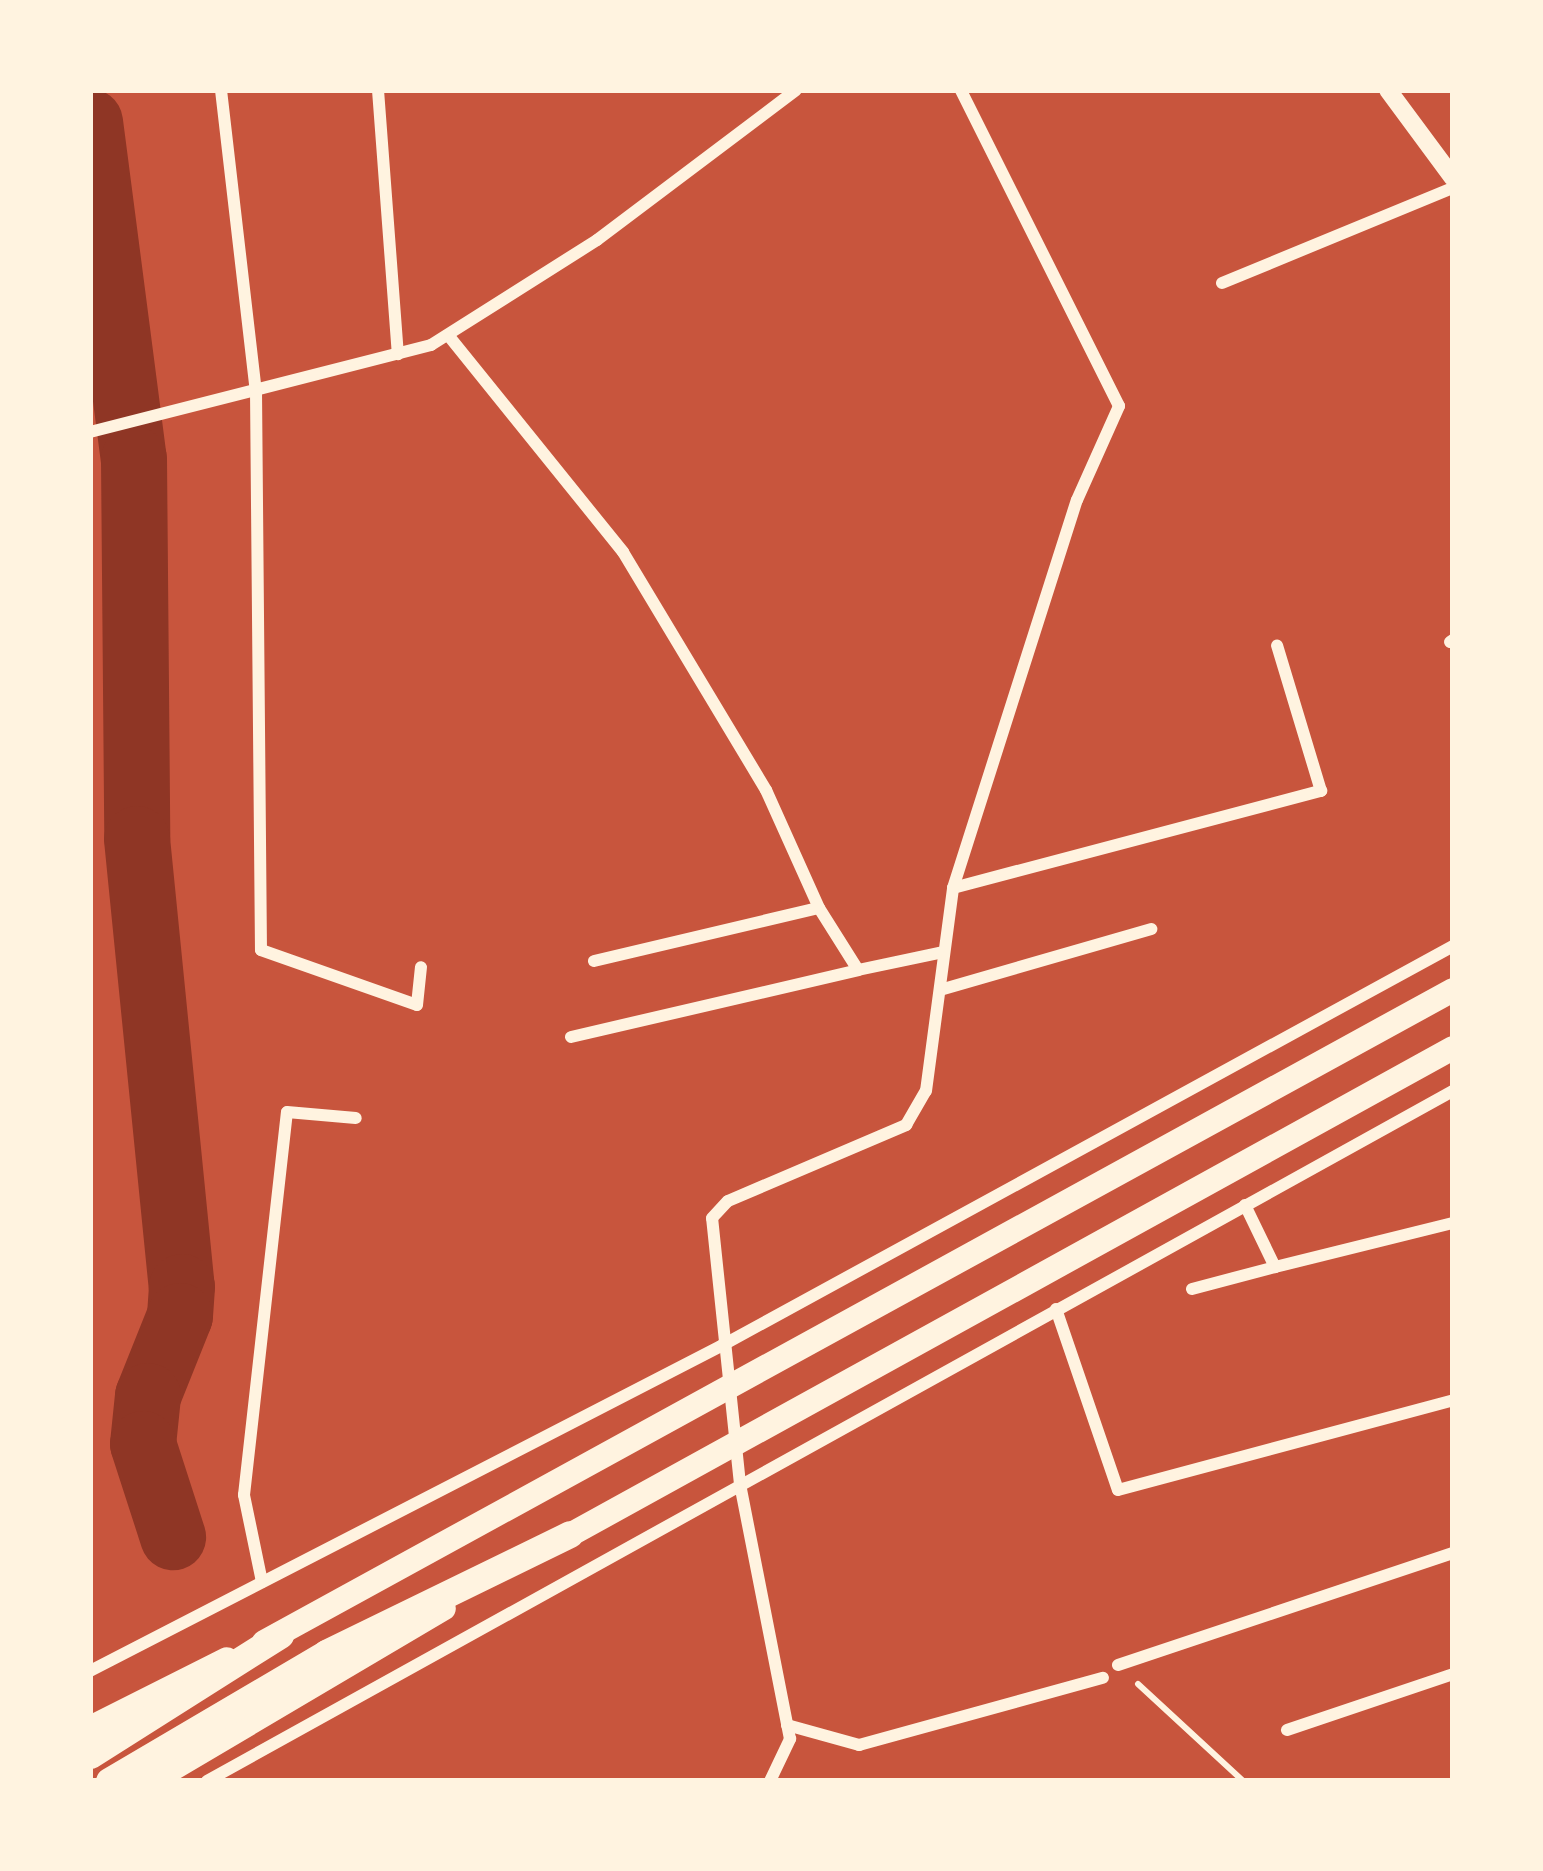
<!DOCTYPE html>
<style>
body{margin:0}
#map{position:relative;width:1543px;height:1871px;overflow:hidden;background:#c8553d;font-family:"Sofia Sans Condensed",sans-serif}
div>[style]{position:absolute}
.river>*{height:66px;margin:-33px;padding:0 33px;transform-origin:33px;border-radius:33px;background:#8f3625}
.path>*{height:6px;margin:-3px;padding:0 3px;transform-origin:3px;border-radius:3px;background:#fff3e0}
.minor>*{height:12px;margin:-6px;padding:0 6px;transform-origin:6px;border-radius:6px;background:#fff3e0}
.tertiary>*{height:18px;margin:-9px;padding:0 9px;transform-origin:9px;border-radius:9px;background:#fff3e0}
.trunk>*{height:24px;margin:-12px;padding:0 12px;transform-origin:12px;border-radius:12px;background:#fff3e0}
.motorway>*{height:27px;margin:-13.5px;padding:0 13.5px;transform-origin:13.5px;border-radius:13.5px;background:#fff3e0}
span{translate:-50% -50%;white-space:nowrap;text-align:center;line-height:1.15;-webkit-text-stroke:9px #fff3e0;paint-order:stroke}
.frame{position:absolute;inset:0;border:93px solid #fff3e0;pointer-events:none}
</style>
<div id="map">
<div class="river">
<i style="left:90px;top:122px;width:340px;rotate:82.6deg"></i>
<i style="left:134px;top:459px;width:380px;rotate:89.5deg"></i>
<i style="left:137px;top:839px;width:450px;rotate:84.3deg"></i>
<i style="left:182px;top:1287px;width:29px;rotate:94deg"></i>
<i style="left:180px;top:1316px;width:86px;rotate:111.8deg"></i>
<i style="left:148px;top:1396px;width:48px;rotate:95.9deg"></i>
<i style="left:143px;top:1444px;width:98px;rotate:72.1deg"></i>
</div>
<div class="path">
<i style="left:1138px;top:1684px;width:143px;rotate:42.7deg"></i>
</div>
<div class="minor">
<i style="left:221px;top:90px;width:303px;rotate:83.4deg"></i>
<i style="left:256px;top:391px;width:559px;rotate:89.49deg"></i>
<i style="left:261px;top:950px;width:165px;rotate:19.4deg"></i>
<i style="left:417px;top:1005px;width:38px;rotate:-84deg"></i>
<i style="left:378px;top:90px;width:265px;rotate:85.7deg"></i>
<i style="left:1222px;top:283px;width:250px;rotate:-22.4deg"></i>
<i style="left:448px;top:335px;width:279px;rotate:51.1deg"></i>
<i style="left:623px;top:552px;width:278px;rotate:59deg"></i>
<i style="left:766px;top:790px;width:129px;rotate:65.8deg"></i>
<i style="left:819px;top:908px;width:73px;rotate:57.8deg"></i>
<i style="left:858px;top:970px;width:83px;rotate:-11.9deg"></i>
<i style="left:90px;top:432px;width:352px;rotate:-14.3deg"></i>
<i style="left:431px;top:345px;width:196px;rotate:-32.3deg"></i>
<i style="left:597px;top:240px;width:249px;rotate:-37deg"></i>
<i style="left:1450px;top:642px;width:4px;rotate:-34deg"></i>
<i style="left:953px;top:888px;width:381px;rotate:-14.8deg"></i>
<i style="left:1321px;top:791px;width:152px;rotate:-106.8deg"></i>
<i style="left:594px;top:961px;width:231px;rotate:-13.3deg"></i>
<i style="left:940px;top:990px;width:220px;rotate:-16.1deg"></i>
<i style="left:571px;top:1037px;width:295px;rotate:-13.1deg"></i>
<i style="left:1245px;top:1205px;width:69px;rotate:64.2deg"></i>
<i style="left:1275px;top:1267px;width:183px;rotate:-13.9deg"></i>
<i style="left:1192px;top:1289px;width:86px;rotate:-14.8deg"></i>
<i style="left:1056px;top:1309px;width:191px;rotate:71.1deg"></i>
<i style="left:1118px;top:1490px;width:347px;rotate:-15deg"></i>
<i style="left:262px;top:1582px;width:89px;rotate:-101.7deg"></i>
<i style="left:244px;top:1495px;width:385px;rotate:-83.6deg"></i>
<i style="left:287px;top:1112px;width:69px;rotate:5deg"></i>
<i style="left:1118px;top:1665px;width:353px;rotate:-18.5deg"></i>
<i style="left:90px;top:1671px;width:710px;rotate:-27.25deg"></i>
<i style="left:721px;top:1346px;width:834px;rotate:-28.65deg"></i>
<i style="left:787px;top:1725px;width:75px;rotate:15.5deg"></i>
<i style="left:859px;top:1745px;width:253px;rotate:-15.4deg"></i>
<i style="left:1287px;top:1730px;width:175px;rotate:-18.6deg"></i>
<i style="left:207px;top:1781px;width:1424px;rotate:-28.98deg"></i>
<i style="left:770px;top:1781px;width:47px;rotate:-64.5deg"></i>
<i style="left:790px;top:1739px;width:260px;rotate:-101.1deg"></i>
<i style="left:740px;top:1484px;width:267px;rotate:-96deg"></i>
<i style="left:712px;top:1218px;width:23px;rotate:-47deg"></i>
<i style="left:728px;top:1201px;width:194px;rotate:-23.1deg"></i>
<i style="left:906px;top:1125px;width:39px;rotate:-60deg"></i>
<i style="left:926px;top:1091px;width:205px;rotate:-82.4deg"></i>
<i style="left:953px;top:888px;width:407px;rotate:-72.3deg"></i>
<i style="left:1077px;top:500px;width:103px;rotate:-65.9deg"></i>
<i style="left:1119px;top:406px;width:353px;rotate:-116.6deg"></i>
</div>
<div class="tertiary">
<i style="left:1388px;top:90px;width:109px;rotate:53.5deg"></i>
</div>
<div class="trunk">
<i style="left:557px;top:1542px;width:1023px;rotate:-28.87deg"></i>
<i style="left:264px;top:1642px;width:1356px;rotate:-28.74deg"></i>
<i style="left:90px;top:1728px;width:153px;rotate:-26.7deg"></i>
<i style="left:152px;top:1781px;width:339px;rotate:-30.6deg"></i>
</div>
<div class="motorway">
<i style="left:90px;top:1755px;width:225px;rotate:-32.3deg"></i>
<i style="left:109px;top:1781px;width:252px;rotate:-30.5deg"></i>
<i style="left:326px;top:1653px;width:271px;rotate:-26deg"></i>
</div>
<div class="frame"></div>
</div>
